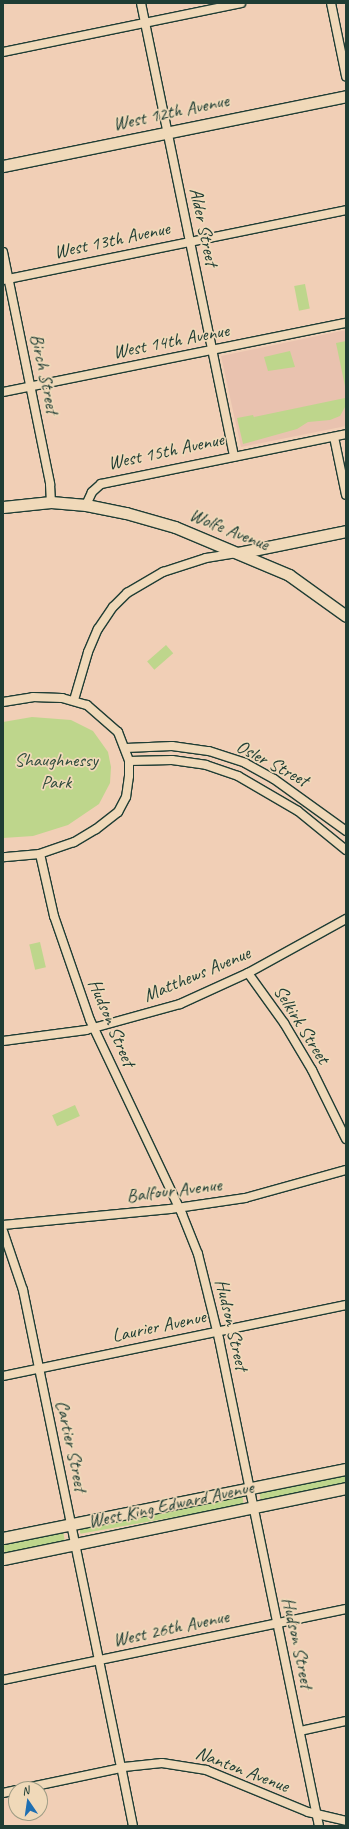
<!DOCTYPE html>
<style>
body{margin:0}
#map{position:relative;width:349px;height:1829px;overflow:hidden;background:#f1cfb6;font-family:Caveat,sans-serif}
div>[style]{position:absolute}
.built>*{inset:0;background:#e9c2af}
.green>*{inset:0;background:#bed68c;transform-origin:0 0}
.roads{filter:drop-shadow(1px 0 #1f3d34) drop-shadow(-1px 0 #1f3d34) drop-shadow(0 1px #1f3d34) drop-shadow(0 -1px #1f3d34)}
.street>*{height:8px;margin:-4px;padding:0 4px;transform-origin:4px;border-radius:4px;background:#f0d9b9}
.secondary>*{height:11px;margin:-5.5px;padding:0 5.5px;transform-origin:5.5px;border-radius:5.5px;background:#f0d9b9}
span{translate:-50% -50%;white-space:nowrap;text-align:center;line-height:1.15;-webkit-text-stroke:3.5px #f0d9b9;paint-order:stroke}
.street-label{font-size:19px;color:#1f3d34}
.park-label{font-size:19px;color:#2f4c3d}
.frame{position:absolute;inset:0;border:4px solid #1f3d34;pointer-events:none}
.north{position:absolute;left:8px;top:1781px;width:40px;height:40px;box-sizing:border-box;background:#f0d9b9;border:1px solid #9c9b84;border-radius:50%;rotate:347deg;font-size:11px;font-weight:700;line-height:16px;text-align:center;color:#1f3d34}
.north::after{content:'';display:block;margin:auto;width:14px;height:18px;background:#1f6fb2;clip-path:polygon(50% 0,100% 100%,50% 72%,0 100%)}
</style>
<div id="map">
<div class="built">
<i style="clip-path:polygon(346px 330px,346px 426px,241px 447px,221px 356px)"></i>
</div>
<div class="green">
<i style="left:305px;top:284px;width:25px;height:11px;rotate:79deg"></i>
<i style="clip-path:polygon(346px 341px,346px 391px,336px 343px)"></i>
<i style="clip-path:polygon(290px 351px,295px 367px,268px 371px,264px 357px)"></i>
<i style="clip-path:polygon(345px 398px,345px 407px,340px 416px,330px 420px,308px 422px,297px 429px,243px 444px,237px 418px,253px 415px,255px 420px,254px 417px)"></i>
<i style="left:166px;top:645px;width:11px;height:25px;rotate:49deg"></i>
<i style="clip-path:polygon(32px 717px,71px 720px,93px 731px,108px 752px,111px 767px,110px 783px,99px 804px,68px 825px,33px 836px,3px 838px,3px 722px)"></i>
<i style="left:40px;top:942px;width:26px;height:11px;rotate:77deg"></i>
<i style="left:75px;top:1105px;width:12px;height:25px;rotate:66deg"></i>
<i style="clip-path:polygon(346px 1472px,346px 1484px,261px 1501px,259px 1491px)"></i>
<i style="left:242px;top:1494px;width:11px;height:166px;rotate:80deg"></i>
<i style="left:63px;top:1531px;width:11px;height:61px;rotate:80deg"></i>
</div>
<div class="roads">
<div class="street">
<i style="left:141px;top:3px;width:463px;rotate:78.4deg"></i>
<i style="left:331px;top:3px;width:75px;rotate:78.4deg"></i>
<i style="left:3px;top:52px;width:243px;rotate:-11.6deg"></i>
<i style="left:3px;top:252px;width:237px;rotate:78.5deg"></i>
<i style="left:50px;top:484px;width:18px;rotate:87deg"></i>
<i style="left:3px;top:280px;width:350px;rotate:-11.5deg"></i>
<i style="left:3px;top:392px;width:350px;rotate:-11.4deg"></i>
<i style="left:334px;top:437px;width:59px;rotate:78.3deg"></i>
<i style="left:86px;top:505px;width:14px;rotate:-65deg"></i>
<i style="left:92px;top:492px;width:12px;rotate:-42deg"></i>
<i style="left:101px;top:484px;width:250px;rotate:-11.5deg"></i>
<i style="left:74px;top:700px;width:50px;rotate:-73.7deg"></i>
<i style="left:88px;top:652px;width:25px;rotate:-67deg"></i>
<i style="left:98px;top:629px;width:27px;rotate:-56deg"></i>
<i style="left:113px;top:607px;width:20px;rotate:-45deg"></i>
<i style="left:127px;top:593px;width:42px;rotate:-30.3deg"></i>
<i style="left:163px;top:572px;width:45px;rotate:-18deg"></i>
<i style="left:206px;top:558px;width:31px;rotate:-9deg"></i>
<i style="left:3px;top:702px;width:30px;rotate:-9deg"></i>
<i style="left:33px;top:697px;width:29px;rotate:2deg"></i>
<i style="left:62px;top:698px;width:26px;rotate:16deg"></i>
<i style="left:87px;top:705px;width:41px;rotate:41.1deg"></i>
<i style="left:118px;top:732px;width:31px;rotate:69deg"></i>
<i style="left:129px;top:761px;width:15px;rotate:90deg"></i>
<i style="left:129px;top:776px;width:21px;rotate:98deg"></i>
<i style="left:126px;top:797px;width:17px;rotate:118deg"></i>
<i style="left:118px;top:812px;width:28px;rotate:142deg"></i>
<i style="left:96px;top:829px;width:26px;rotate:149deg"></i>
<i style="left:74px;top:842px;width:36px;rotate:161deg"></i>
<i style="left:40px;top:854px;width:37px;rotate:175deg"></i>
<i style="left:126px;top:748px;width:46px;rotate:-2.5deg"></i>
<i style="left:172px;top:746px;width:37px;rotate:8deg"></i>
<i style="left:209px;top:751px;width:38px;rotate:18deg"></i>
<i style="left:245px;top:763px;width:33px;rotate:29deg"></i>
<i style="left:274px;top:779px;width:89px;rotate:35.8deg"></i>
<i style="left:129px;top:761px;width:43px;rotate:-1.3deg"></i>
<i style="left:172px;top:760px;width:34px;rotate:8deg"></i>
<i style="left:206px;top:765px;width:34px;rotate:19deg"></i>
<i style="left:238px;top:776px;width:69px;rotate:30.3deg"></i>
<i style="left:298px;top:811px;width:62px;rotate:39.1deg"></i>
<i style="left:40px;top:854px;width:64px;rotate:77.3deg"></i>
<i style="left:54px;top:916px;width:110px;rotate:70.9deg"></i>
<i style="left:90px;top:1020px;width:215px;rotate:64.6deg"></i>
<i style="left:182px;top:1214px;width:43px;rotate:68.2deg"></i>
<i style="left:198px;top:1254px;width:88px;rotate:76.1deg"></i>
<i style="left:219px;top:1339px;width:497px;rotate:78.4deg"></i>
<i style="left:248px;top:973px;width:62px;rotate:54.2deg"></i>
<i style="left:284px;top:1023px;width:55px;rotate:59.2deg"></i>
<i style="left:312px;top:1070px;width:77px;rotate:63.8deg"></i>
<i style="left:3px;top:1041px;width:84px;rotate:-7.5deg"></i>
<i style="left:86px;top:1030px;width:98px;rotate:-15.5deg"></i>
<i style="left:180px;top:1004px;width:75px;rotate:-24.5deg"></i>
<i style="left:248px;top:973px;width:112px;rotate:-28.9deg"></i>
<i style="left:3px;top:1225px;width:168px;rotate:-5.5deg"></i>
<i style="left:170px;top:1209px;width:76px;rotate:-8.3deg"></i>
<i style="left:245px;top:1198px;width:105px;rotate:-15.5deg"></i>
<i style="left:3px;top:1231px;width:62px;rotate:71.3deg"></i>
<i style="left:23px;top:1290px;width:484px;rotate:78.4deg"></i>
<i style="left:3px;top:1376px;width:350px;rotate:-11.7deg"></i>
<i style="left:3px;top:1680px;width:350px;rotate:-11.7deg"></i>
<i style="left:300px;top:1731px;width:47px;rotate:-12.3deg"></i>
<i style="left:124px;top:1767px;width:38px;rotate:-6deg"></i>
<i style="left:162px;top:1763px;width:45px;rotate:9deg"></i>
<i style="left:206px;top:1770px;width:110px;rotate:22.4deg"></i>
<i style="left:308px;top:1812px;width:39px;rotate:13deg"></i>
<i style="left:122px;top:1771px;width:56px;rotate:78.7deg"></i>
<i style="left:21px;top:1789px;width:98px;rotate:-11.8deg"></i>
<i style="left:3px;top:1793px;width:13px;rotate:-13deg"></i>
</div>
<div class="secondary">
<i style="left:3px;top:166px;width:350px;rotate:-11.5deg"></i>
<i style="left:3px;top:507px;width:48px;rotate:-5.9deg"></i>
<i style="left:51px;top:502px;width:35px;rotate:5deg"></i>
<i style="left:86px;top:505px;width:41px;rotate:11.3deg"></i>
<i style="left:126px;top:513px;width:51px;rotate:15.9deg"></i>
<i style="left:175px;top:527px;width:124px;rotate:22.8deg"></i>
<i style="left:289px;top:575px;width:70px;rotate:35.7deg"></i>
<i style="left:238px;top:553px;width:110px;rotate:-11.5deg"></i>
<i style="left:3px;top:1538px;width:350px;rotate:-11.4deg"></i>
<i style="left:3px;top:1559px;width:350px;rotate:-11.7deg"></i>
</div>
</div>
<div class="street-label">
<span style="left:171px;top:113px;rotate:-12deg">West 12th Avenue</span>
<span style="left:203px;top:227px;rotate:78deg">Alder Street</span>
<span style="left:112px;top:241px;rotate:-12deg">West 13th Avenue</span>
<span style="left:171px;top:342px;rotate:-11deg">West 14th Avenue</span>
<span style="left:44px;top:374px;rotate:78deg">Birch Street</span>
<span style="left:166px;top:452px;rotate:-12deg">West 15th Avenue</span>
<span style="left:229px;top:530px;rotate:22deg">Wolfe Avenue</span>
<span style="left:272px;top:764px;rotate:28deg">Osler Street</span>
<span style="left:197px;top:975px;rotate:-23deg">Matthews Avenue</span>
<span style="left:111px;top:1023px;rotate:67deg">Hudson Street</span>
<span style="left:301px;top:1025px;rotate:58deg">Selkirk Street</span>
<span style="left:174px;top:1191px;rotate:-7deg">Balfour Avenue</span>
<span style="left:231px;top:1325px;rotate:77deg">Hudson Street</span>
<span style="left:159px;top:1327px;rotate:-12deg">Laurier Avenue</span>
<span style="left:71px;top:1446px;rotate:78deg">Cartier Street</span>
<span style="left:171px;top:1505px;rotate:-12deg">West King Edward Avenue</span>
<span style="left:171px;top:1629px;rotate:-12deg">West 26th Avenue</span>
<span style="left:297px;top:1643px;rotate:78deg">Hudson Street</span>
<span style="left:242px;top:1770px;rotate:21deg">Nanton Avenue</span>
</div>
<div class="park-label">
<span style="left:56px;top:772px">Shaughnessy<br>Park</span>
</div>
<div class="frame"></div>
<div class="north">N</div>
</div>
